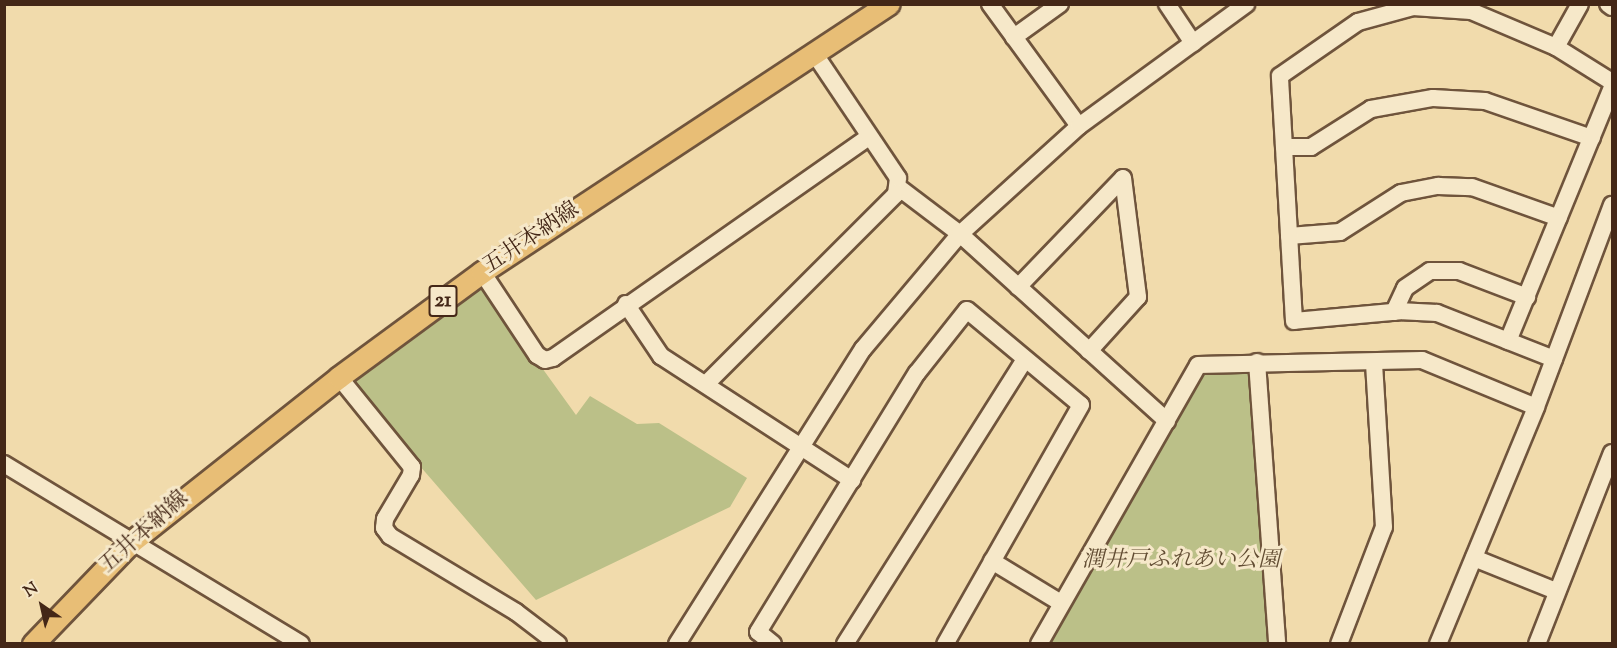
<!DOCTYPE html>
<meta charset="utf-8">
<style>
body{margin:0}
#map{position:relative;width:1617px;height:648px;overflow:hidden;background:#f1dbac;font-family:"Sorts Mill Goudy","Noto Serif JP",serif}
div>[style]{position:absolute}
.green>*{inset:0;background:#bbc088}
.roads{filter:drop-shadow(2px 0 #6f543c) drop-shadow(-2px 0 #6f543c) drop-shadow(0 2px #6f543c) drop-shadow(0 -2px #6f543c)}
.minor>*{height:16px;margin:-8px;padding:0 8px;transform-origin:8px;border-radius:8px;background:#f6e8c9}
.major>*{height:21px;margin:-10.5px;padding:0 10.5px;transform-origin:10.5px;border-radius:10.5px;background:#e8be76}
span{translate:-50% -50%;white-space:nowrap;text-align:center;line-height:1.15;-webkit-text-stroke:6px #f6e8c9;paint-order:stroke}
.shield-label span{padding:2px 4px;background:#f6e8c9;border:2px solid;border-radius:4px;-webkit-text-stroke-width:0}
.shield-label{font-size:21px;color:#442717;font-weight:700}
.street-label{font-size:22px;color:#442717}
.park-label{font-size:22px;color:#624d33;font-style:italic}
.frame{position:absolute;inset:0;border:6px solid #442717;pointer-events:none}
.north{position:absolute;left:12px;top:576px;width:60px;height:60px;-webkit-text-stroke:4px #f6e8c9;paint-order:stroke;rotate:326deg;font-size:16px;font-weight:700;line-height:24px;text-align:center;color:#442717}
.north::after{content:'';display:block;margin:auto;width:21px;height:27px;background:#442717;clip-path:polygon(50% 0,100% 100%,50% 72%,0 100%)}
</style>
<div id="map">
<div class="green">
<i style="clip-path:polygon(476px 286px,485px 289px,576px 415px,590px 396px,637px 424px,659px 423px,747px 478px,730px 507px,536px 600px,348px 383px)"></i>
<i style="clip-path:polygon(1196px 363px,1247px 363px,1269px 643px,1043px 644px)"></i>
</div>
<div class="roads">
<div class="minor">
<i style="left:990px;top:4px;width:41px;rotate:54deg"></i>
<i style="left:1060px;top:4px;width:57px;rotate:144.3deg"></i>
<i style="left:1014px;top:37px;width:110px;rotate:53.9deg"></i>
<i style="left:1167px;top:4px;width:47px;rotate:56.3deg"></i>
<i style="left:1608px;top:4px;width:5px;rotate:37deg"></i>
<i style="left:1556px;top:47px;width:66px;rotate:32deg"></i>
<i style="left:1284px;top:147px;width:27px"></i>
<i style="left:1311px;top:147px;width:71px;rotate:-32.3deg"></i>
<i style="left:1371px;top:109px;width:63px;rotate:-10.1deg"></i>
<i style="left:1433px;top:98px;width:52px;rotate:3.3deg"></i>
<i style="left:1485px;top:101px;width:113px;rotate:19.1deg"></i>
<i style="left:898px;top:187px;width:78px;rotate:37.2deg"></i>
<i style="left:960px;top:234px;width:279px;rotate:42.1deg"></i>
<i style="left:1289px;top:236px;width:51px;rotate:-4.5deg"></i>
<i style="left:1340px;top:232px;width:72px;rotate:-32.6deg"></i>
<i style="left:1401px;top:193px;width:38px;rotate:-11deg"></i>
<i style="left:1438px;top:186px;width:34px;rotate:2deg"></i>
<i style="left:1472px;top:187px;width:92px;rotate:19.6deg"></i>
<i style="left:482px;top:272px;width:100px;rotate:56.5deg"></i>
<i style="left:537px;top:355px;width:9px;rotate:32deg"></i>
<i style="left:545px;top:360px;width:8px;rotate:-14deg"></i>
<i style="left:553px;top:358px;width:386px;rotate:-35deg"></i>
<i style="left:1018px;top:287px;width:151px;rotate:-46.1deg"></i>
<i style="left:1123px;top:178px;width:120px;rotate:82.8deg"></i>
<i style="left:1138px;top:297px;width:73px;rotate:132.2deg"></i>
<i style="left:626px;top:304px;width:63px;rotate:56.1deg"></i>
<i style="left:661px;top:356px;width:228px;rotate:33deg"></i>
<i style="left:1394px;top:312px;width:26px;rotate:-65deg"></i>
<i style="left:1405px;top:288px;width:30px;rotate:-34deg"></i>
<i style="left:1430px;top:271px;width:29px"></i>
<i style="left:1459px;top:271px;width:73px;rotate:20.9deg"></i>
<i style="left:1508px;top:341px;width:274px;rotate:-67.7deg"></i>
<i style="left:1554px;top:359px;width:126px;rotate:-158.5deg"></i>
<i style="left:1437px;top:313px;width:34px;rotate:-177deg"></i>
<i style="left:1403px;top:311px;width:109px;rotate:174.8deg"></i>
<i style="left:1294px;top:321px;width:245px;rotate:-93.3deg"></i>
<i style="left:1280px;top:76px;width:95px;rotate:-34.7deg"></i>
<i style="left:1358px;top:22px;width:57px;rotate:-15.3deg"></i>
<i style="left:1413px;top:7px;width:58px;rotate:3.9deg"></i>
<i style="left:1471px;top:11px;width:92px;rotate:23deg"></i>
<i style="left:1556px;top:47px;width:49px;rotate:-60.8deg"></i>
<i style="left:1257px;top:362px;width:283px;rotate:85.9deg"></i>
<i style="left:339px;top:377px;width:116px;rotate:51deg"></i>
<i style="left:412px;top:467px;width:8px;rotate:97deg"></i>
<i style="left:411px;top:475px;width:51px;rotate:120.6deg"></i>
<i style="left:385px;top:519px;width:9px;rotate:96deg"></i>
<i style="left:384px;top:528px;width:10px;rotate:53deg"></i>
<i style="left:390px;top:536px;width:147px;rotate:31.1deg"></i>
<i style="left:516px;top:612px;width:53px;rotate:37.3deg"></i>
<i style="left:706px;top:384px;width:269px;rotate:-45deg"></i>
<i style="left:896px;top:194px;width:16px;rotate:-83deg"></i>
<i style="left:898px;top:178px;width:151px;rotate:-123.9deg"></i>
<i style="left:4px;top:464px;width:347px;rotate:31.2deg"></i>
<i style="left:1474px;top:558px;width:88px;rotate:21.9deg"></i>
<i style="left:992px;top:561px;width:81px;rotate:31.3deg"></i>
<i style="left:677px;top:644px;width:349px;rotate:-57.8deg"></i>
<i style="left:863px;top:349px;width:150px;rotate:-49.9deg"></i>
<i style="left:960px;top:234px;width:161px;rotate:-42.2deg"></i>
<i style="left:1079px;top:126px;width:207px;rotate:-36.1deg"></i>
<i style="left:773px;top:644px;width:19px;rotate:-141deg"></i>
<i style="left:758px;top:632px;width:304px;rotate:-58.5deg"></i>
<i style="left:917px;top:373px;width:80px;rotate:-51.6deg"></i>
<i style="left:967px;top:310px;width:148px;rotate:39.8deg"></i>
<i style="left:1081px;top:405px;width:275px;rotate:119.6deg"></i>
<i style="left:845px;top:644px;width:337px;rotate:-57.7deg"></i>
<i style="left:1039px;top:644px;width:321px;rotate:-60.3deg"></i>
<i style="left:1198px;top:365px;width:224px;rotate:-1.3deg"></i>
<i style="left:1422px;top:360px;width:123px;rotate:22.4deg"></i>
<i style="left:1339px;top:644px;width:125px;rotate:-69deg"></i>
<i style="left:1384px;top:527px;width:165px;rotate:-93.5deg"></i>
<i style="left:1438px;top:644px;width:256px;rotate:-67.5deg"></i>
<i style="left:1536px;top:407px;width:216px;rotate:-69.4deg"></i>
<i style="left:1537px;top:644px;width:205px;rotate:-68.6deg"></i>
</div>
<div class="major">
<i style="left:33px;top:644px;width:141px;rotate:-46.1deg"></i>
<i style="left:131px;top:542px;width:265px;rotate:-38.4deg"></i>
<i style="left:339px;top:377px;width:177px;rotate:-36.3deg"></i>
<i style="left:482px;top:272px;width:487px;rotate:-33.4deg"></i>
</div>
</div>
<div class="shield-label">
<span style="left:443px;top:301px">21</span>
</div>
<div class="street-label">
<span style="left:532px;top:239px;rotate:-34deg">五井本納線</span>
<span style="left:145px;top:533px;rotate:-42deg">五井本納線</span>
</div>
<div class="park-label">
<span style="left:1181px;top:562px">潤井戸ふれあい公園</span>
</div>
<div class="frame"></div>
<div class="north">N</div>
</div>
